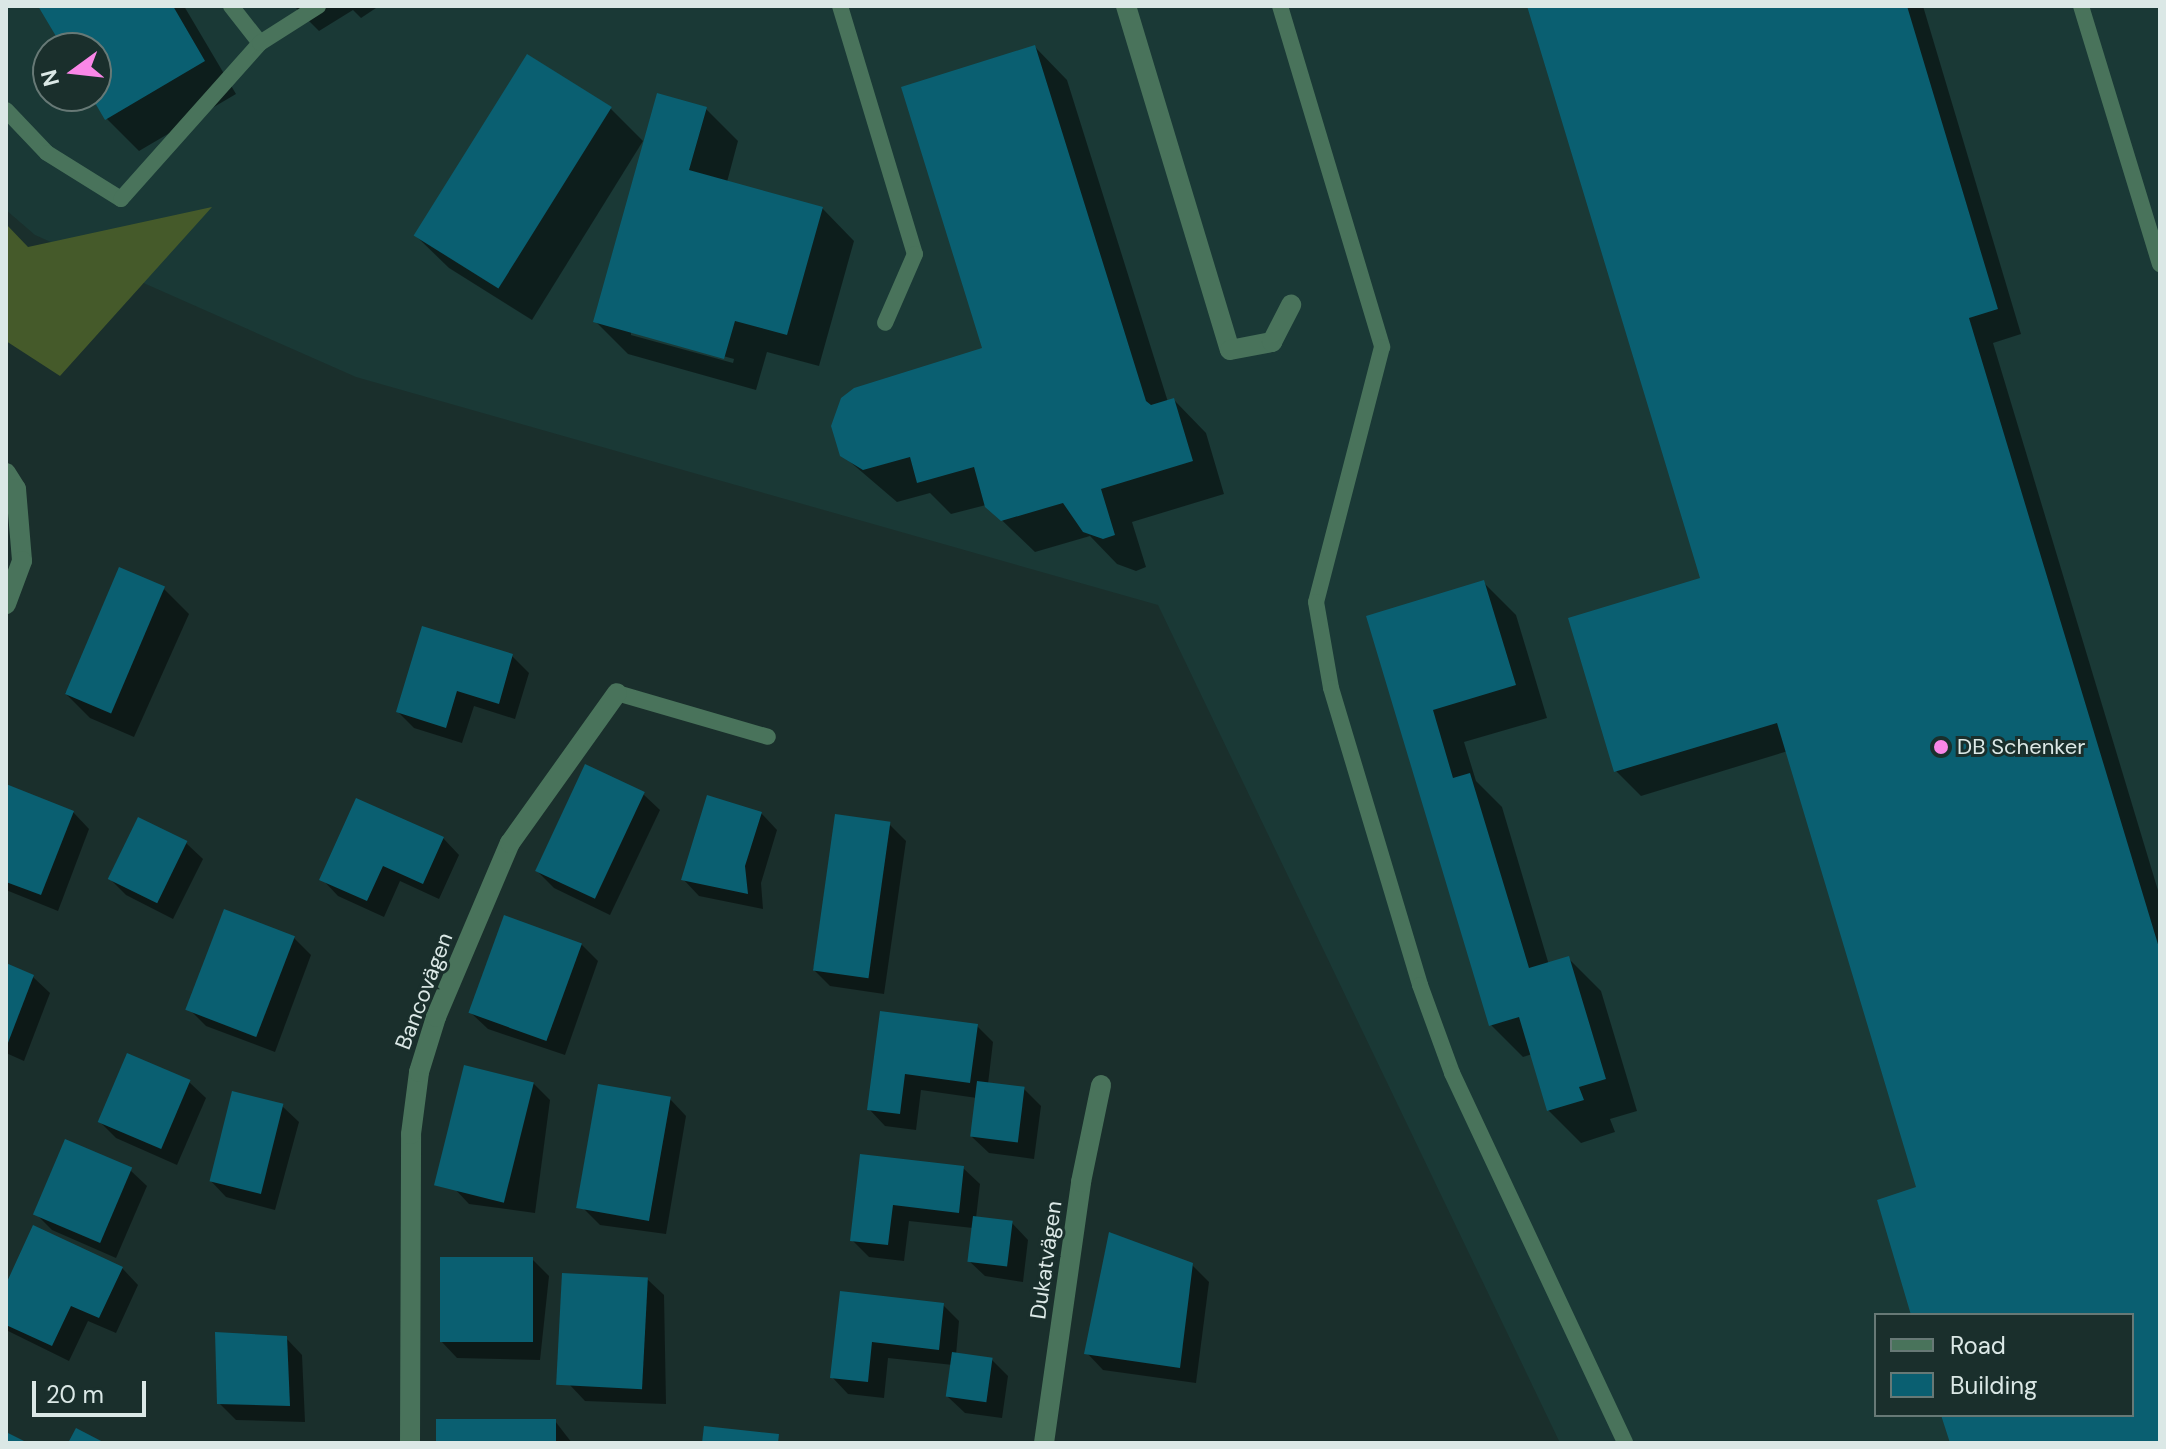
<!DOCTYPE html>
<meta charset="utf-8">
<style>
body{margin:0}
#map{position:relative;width:2166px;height:1449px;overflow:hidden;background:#1a2f2c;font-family:"DM Sans",sans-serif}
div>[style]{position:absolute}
.built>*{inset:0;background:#1a3936}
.forest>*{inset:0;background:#455a2a}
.shadow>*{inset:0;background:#0007}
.building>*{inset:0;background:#0a5f71;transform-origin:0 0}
.lane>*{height:16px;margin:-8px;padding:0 8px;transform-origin:8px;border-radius:8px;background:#49735b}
.street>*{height:20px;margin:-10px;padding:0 10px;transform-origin:10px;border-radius:10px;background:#49735b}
.dots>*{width:22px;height:22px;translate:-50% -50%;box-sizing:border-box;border:4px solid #1a2f2c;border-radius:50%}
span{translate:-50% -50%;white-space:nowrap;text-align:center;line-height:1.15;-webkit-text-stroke:6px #1a2f2c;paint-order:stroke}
.poi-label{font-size:22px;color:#dbe8e6}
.left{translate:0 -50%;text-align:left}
.street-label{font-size:22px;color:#dbe8e6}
.frame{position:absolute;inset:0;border:8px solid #dbe8e6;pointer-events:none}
.legend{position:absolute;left:1874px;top:1313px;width:260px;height:104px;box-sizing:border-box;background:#1a2f2c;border:2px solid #677976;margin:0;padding:10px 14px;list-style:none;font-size:24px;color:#dbe8e6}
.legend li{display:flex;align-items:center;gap:16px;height:40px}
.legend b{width:40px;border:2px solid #677976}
.north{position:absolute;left:32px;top:32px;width:80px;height:80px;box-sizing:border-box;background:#1a2f2c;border:2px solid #677976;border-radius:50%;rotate:255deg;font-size:22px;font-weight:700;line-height:32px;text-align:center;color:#dbe8e6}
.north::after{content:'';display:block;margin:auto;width:28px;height:36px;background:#fa87e8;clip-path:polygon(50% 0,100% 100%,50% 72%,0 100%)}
.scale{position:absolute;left:32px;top:1381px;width:114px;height:36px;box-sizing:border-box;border:4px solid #dbe8e6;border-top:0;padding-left:10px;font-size:24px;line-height:28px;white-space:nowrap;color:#dbe8e6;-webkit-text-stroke:6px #1a2f2c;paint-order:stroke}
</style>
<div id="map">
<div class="built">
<i style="clip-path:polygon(evenodd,6px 6px,2160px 6px,2160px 1443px,1560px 1443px,1158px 605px,356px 377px,35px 235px,6px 210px,6px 6px,48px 48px,96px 48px,96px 96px,48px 96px,48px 48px,6px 6px,1876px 1315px,2132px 1315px,2132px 1415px,1876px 1415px,1876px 1315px)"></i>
</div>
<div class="forest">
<i style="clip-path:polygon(212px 207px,60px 376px,6px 341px,6px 224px,28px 247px)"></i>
</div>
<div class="shadow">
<i style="clip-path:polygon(40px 6px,184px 6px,236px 94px,139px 151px,107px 119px,93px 96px,96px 48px,65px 48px)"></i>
<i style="clip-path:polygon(294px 6px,379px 6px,361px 18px,353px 10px,319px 31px)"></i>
<i style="clip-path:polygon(1530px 6px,1923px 6px,2021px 334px,1993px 343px,2160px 897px,2160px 1443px,1952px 1443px,1943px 1415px,2132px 1415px,2132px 1315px,1913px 1315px,1919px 1189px,1788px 751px,1641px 796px,1616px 771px,1703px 579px)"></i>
<i style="clip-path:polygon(1035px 47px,1067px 80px,1168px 402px,1174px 400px,1206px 433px,1224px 494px,1132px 522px,1146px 567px,1136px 571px,1117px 564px,1090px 536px,1035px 552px,986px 505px,951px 514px,930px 493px,897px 502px,842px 455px,985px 349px)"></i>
<i style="clip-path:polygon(527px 57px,611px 109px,643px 141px,532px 320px,449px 268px,416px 236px)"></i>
<i style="clip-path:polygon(evenodd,706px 109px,738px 141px,727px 182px,822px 208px,854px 241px,819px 366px,767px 352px,756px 390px,628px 354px,596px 322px,706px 109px,631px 331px,734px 359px,733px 363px,631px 335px,631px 331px)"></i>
<i style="clip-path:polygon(1484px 583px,1516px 615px,1547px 718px,1464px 742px,1476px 781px,1502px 807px,1549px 965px,1569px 959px,1601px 991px,1637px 1111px,1610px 1119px,1615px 1132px,1581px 1143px,1548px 1110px,1532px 1054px,1523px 1057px,1491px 1025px,1369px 617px)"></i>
<i style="clip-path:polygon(164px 589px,189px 614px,134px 737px,90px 718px,65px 693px)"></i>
<i style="clip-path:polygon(512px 656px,529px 673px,515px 719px,474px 706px,462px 743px,414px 728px,398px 712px)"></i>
<i style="clip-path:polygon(6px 786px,73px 812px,89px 829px,58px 911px,6px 890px)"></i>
<i style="clip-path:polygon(643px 794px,660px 810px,610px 915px,554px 888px,537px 871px)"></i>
<i style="clip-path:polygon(761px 813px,777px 830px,761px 883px,763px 909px,699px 896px,683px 879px)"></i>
<i style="clip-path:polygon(139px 820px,186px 843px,203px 859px,173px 919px,126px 895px,110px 879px)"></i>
<i style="clip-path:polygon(889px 824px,906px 841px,884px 994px,830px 986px,813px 969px)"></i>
<i style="clip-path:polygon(443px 838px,459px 855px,439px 899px,400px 881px,384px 917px,338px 896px,322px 879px)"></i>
<i style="clip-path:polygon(294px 938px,311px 955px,275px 1052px,206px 1026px,189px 1009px)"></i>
<i style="clip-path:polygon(581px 944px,598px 961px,565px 1055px,488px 1029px,471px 1013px)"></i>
<i style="clip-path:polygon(6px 965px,33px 977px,50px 993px,24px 1061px,6px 1053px)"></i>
<i style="clip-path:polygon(882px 1013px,977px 1026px,993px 1042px,988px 1084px,1024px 1089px,1041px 1106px,1034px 1159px,989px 1153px,972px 1137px,977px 1098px,921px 1090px,916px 1130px,885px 1126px,869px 1109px)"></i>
<i style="clip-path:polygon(189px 1082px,206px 1098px,177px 1165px,116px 1138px,99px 1121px)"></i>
<i style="clip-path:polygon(533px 1083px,550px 1100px,535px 1213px,469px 1204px,453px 1187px)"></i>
<i style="clip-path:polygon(670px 1099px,686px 1116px,666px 1234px,600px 1225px,583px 1208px)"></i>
<i style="clip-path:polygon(282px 1106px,299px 1122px,275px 1210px,226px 1197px,210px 1180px)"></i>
<i style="clip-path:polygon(862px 1156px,963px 1168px,980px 1184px,976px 1218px,1012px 1223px,1028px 1240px,1023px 1282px,985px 1276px,968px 1260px,973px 1228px,909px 1221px,904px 1261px,869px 1257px,852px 1240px)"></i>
<i style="clip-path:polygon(130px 1170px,147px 1186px,116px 1258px,52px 1230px,35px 1213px)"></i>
<i style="clip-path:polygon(532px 1259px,549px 1276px,540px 1360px,457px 1358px,441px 1341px)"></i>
<i style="clip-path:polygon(1192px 1265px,1209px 1282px,1196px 1383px,1103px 1370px,1087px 1353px)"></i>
<i style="clip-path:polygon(122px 1268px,138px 1285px,116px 1333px,88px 1321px,69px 1361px,6px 1330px,6px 1289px)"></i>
<i style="clip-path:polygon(647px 1279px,664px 1295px,666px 1404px,585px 1401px,569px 1384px)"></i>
<i style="clip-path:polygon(841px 1293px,943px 1305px,959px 1321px,956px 1355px,992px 1360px,1008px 1376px,1002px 1418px,965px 1413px,948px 1397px,953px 1365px,888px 1358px,884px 1398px,848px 1394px,832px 1377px)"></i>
<i style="clip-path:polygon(286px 1338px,302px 1355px,305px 1422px,236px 1420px,219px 1403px)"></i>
<i style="clip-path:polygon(555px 1421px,572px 1443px,439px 1443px)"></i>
</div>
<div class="building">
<i style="clip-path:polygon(38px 6px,173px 6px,205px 61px,105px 120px,91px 96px,96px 96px,96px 48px,63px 48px)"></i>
<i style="clip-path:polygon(1527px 6px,1907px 6px,1998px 309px,1969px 318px,2160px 951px,2160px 1443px,1950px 1443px,1941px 1415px,2132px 1415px,2132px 1315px,1911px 1315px,1877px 1200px,1916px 1187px,1777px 723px,1614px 772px,1568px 618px,1700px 578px)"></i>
<i style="clip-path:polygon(1035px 45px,1146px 401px,1151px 405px,1174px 398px,1193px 461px,1101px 489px,1115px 535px,1103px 539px,1083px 532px,1063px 503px,1001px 521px,985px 507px,974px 467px,917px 483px,910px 457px,863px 470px,840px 456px,831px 426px,841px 398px,854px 388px,982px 348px,901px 87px)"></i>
<i style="left:527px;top:54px;width:100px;height:214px;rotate:32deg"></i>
<i style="clip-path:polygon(657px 93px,707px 107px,689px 170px,823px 207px,787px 335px,735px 321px,724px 359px,593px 322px)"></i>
<i style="left:119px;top:567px;width:50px;height:138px;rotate:23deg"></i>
<i style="clip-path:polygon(1484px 580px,1516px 685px,1433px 710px,1453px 778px,1470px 773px,1529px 968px,1569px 956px,1606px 1079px,1579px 1087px,1584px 1100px,1547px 1111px,1519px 1017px,1489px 1026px,1366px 616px)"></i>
<i style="clip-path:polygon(422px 626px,513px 654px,499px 704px,457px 691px,446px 728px,396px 712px)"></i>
<i style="left:585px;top:764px;width:66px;height:118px;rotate:25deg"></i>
<i style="clip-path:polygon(6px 784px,74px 811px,41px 895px,6px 882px)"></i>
<i style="clip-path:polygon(707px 795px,762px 812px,745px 866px,748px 894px,681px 880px)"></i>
<i style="clip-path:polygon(356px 798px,444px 837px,423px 884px,383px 866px,367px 901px,319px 880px)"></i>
<i style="left:835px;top:814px;width:56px;height:158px;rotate:8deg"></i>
<i style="left:138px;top:817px;width:55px;height:69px;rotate:26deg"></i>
<i style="left:224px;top:909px;width:76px;height:108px;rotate:21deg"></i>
<i style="left:504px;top:915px;width:83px;height:104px;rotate:20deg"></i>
<i style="clip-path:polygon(6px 963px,34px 975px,6px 1048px)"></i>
<i style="clip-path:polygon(880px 1011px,978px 1024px,970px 1083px,905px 1074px,900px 1114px,867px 1110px)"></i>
<i style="left:127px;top:1053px;width:69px;height:75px;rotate:23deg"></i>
<i style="left:464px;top:1065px;width:72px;height:124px;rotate:14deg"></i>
<i style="left:977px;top:1081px;width:48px;height:56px;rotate:7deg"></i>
<i style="left:598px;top:1084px;width:74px;height:126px;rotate:10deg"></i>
<i style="left:232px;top:1091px;width:53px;height:93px;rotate:14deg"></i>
<i style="left:65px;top:1139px;width:73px;height:82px;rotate:23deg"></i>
<i style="clip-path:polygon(860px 1154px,964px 1166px,959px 1213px,893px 1205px,888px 1245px,850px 1241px)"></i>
<i style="left:973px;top:1216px;width:40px;height:46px;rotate:7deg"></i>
<i style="clip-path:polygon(33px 1225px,123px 1267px,99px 1318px,71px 1306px,52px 1346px,6px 1325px,6px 1284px)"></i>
<i style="clip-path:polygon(1109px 1232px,1193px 1263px,1180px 1368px,1084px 1354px)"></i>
<i style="left:440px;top:1257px;width:93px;height:85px"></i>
<i style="left:562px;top:1273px;width:86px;height:112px;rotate:3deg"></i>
<i style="clip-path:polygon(840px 1291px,944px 1303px,939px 1350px,872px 1342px,868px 1382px,830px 1378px)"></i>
<i style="clip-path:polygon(215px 1332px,287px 1336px,290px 1406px,217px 1404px)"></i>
<i style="left:952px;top:1352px;width:41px;height:45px;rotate:8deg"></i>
<i style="left:436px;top:1419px;width:120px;height:24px"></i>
<i style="clip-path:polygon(704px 1426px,779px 1434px,778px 1443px,702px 1443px)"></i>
<i style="clip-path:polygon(76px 1428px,105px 1443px,68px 1443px)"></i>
<i style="clip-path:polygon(6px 1432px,28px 1443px,6px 1443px)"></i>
</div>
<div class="lane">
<i style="left:231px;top:6px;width:47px;rotate:51.9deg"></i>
<i style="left:840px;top:6px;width:259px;rotate:73.2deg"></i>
<i style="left:915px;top:254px;width:75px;rotate:113.5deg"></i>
<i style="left:1280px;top:6px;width:356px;rotate:73.3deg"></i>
<i style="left:1382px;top:347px;width:263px;rotate:104.5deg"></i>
<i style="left:1316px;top:602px;width:87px;rotate:80.1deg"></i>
<i style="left:1331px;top:688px;width:310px;rotate:73.3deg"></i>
<i style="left:1420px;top:985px;width:94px;rotate:70deg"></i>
<i style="left:1452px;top:1073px;width:408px;rotate:64.9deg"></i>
<i style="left:2081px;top:6px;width:270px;rotate:73deg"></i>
<i style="left:6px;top:110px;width:59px;rotate:46.4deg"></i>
<i style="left:47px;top:153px;width:87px;rotate:31.9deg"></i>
<i style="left:121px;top:199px;width:209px;rotate:-48.3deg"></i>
<i style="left:260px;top:43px;width:69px;rotate:-32.5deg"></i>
<i style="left:617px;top:693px;width:157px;rotate:16.2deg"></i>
</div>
<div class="street">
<i style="left:1126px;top:6px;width:359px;rotate:73.2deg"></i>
<i style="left:1230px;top:350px;width:43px;rotate:-10.8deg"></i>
<i style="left:1272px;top:342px;width:42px;rotate:-62.8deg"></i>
<i style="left:6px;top:473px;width:19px;rotate:58deg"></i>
<i style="left:16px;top:489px;width:72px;rotate:85.2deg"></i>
<i style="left:22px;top:561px;width:46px;rotate:110.4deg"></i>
<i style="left:410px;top:1443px;width:309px;rotate:-89.8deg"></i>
<i style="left:411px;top:1134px;width:63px;rotate:-82.6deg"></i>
<i style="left:419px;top:1072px;width:58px;rotate:-72.8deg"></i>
<i style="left:436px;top:1017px;width:189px;rotate:-67deg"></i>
<i style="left:510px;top:843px;width:184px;rotate:-54.5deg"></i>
<i style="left:1044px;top:1443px;width:264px;rotate:-81.9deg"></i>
<i style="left:1081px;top:1182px;width:99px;rotate:-78.3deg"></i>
</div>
<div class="dots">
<i style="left:1941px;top:747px;background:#fa87e8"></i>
</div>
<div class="poi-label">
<span class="left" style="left:1957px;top:747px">DB Schenker</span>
</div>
<div class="street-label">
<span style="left:424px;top:991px;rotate:-69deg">Bancovägen</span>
<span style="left:1046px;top:1260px;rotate:-82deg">Dukatvägen</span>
</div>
<div class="frame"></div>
<ul class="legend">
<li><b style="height:10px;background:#49735b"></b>Road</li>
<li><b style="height:22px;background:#0a5f71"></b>Building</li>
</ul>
<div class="north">N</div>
<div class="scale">20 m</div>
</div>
